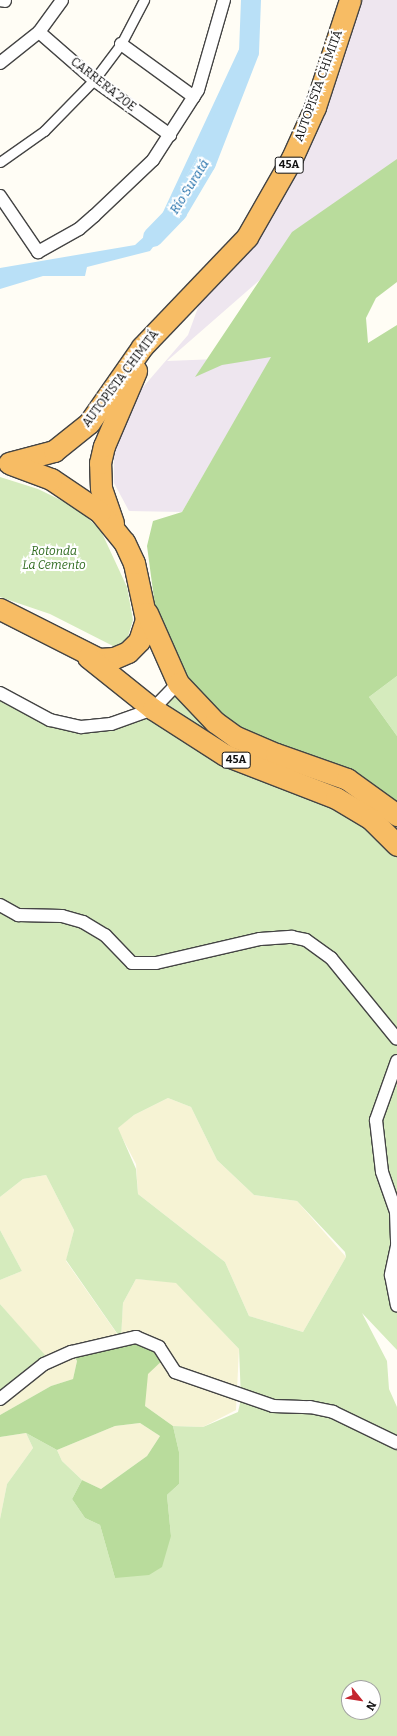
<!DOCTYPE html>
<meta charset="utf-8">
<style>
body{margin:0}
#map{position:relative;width:397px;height:1736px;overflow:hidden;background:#fffdf5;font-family:Bitter,serif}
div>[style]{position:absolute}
.industrial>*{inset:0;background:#eee6ef}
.farmland>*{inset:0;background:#f6f3d4}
.green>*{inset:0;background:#d5ebbd}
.forest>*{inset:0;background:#b9dc9c}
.water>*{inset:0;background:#b9e0f7}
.river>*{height:20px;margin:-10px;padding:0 10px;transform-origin:10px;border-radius:10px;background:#b9e0f7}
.roads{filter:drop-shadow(1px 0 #444) drop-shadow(-1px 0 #444) drop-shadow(0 1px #444) drop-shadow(0 -1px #444)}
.pedestrian>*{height:9px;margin:-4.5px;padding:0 4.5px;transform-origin:4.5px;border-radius:4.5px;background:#fff}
.minor>*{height:12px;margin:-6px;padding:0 6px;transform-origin:6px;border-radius:6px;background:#fff}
.trunk>*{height:21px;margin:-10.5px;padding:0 10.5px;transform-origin:10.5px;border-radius:10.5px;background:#f7bc64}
span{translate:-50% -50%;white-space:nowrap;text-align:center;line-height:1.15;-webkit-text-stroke:4px #fff;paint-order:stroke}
.shield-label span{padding:1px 3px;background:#fff;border:1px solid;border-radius:3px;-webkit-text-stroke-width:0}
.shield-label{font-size:11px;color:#111;font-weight:700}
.street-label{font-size:12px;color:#111}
.park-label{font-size:12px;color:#2f6b1f;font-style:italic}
.water-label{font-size:13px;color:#1768a6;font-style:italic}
.north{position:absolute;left:341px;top:1680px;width:40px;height:40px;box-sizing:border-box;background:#fff;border:1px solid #a0a0a0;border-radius:50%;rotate:120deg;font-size:11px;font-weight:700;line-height:16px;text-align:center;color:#111}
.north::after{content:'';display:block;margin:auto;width:14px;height:18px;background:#c4262e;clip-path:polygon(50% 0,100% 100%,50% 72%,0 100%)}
</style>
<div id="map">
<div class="industrial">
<i style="clip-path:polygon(359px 0,397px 0,397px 160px,167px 361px,272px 357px,182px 512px,129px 511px,114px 483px,114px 452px,125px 408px,188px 335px,200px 302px,245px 255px,270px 214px)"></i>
</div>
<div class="farmland">
<i style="clip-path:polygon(168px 1098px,191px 1107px,217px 1160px,254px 1195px,297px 1201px,346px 1257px,303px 1332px,249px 1316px,225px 1262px,138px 1194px,136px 1164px,117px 1128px,134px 1115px)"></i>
<i style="clip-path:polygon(46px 1175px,74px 1230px,66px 1261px,120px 1338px,71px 1352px,77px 1361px,73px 1379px,51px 1386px,0 1415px,0 1400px,31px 1376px,44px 1355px,0 1304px,0 1280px,22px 1271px,0 1230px,0 1197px,23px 1179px)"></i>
<i style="clip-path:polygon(136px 1279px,176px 1282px,239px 1349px,236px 1410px,203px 1427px,173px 1426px,145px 1406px,121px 1336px,123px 1303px)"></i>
<i style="clip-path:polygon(140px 1423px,160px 1436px,147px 1456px,101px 1489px,82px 1480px,62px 1461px,57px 1450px,115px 1426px)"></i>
<i style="clip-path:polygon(26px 1433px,33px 1448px,7px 1484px,0 1519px,0 1437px)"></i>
</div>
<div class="green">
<i style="clip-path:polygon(0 477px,38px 489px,79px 509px,101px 531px,127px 587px,133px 620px,126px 643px,115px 647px,50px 614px,0 597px)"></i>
<i style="clip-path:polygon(397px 676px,397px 736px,369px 697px)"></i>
<i style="clip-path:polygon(evenodd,178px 683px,276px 754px,397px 815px,397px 1350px,362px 1313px,387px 1361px,389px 1389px,397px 1407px,397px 1736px,0 1736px,0 1519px,7px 1484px,33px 1448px,26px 1433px,57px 1450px,62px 1461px,82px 1480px,72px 1499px,85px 1518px,100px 1525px,115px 1578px,171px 1536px,167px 1495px,179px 1484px,179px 1452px,173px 1426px,203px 1427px,238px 1412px,241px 1399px,239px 1349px,176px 1283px,136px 1279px,123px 1303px,121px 1339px,66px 1260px,74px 1230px,46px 1175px,23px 1179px,0 1197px,0 696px,82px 727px,153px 710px,178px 683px,168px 1098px,191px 1107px,217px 1160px,254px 1195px,297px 1201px,345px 1252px,346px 1257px,303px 1332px,249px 1316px,225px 1262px,138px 1194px,136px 1169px,118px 1128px,134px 1115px,168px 1098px,178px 683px,349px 1688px,373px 1688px,373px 1712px,349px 1712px,349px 1688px)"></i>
<i style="clip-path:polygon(0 1230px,22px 1271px,0 1280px)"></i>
<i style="clip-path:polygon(0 1304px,45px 1355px,30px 1376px,0 1398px)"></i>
</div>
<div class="forest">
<i style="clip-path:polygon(397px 159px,397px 282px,376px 298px,366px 318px,368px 343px,397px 325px,397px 676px,369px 697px,397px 736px,397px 815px,276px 754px,195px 704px,157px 621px,147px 546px,153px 521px,182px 512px,271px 357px,222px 365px,195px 377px,292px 232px)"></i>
<i style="clip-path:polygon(136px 1337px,166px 1357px,148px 1374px,145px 1406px,173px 1426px,179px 1452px,179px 1484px,167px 1495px,171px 1536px,162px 1567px,149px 1575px,115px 1578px,100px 1525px,85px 1518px,72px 1499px,82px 1480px,101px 1489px,147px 1456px,160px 1436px,140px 1423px,115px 1426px,57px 1450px,26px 1433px,0 1437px,0 1415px,51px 1386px,73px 1379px,77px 1361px,72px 1352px)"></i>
</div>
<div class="water">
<i style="clip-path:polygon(246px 0,255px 0,256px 12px,248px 37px,207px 140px,183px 183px,169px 226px,150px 251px,87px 267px,85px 276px,43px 276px,0 289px,0 268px,135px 245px,157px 225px,241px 45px)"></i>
</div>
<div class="river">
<i style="left:153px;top:237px;width:35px;rotate:-46deg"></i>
<i style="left:177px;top:212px;width:57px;rotate:-59.4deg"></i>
<i style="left:206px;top:163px;width:119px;rotate:-68.8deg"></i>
<i style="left:249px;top:52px;width:52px;rotate:-87.8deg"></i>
</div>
<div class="roads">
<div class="pedestrian">
<i style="left:0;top:162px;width:54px;rotate:-35.2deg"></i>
<i style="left:44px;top:131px;width:71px;rotate:-45.6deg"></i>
<i style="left:94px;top:80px;width:45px;rotate:-53.1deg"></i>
<i style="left:121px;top:44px;width:50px;rotate:-62.4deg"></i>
</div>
<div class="minor">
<i style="left:0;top:0;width:5px;rotate:11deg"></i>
<i style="left:39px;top:32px;width:73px;rotate:41.1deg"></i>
<i style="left:94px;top:80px;width:94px;rotate:35.9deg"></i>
<i style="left:121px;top:44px;width:90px;rotate:36deg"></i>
<i style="left:0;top:63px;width:50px;rotate:-38.5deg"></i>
<i style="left:39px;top:32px;width:39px;rotate:-54deg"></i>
<i style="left:0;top:196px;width:68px;rotate:55.8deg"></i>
<i style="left:38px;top:252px;width:47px;rotate:-29.3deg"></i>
<i style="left:79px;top:229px;width:20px;rotate:-41deg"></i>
<i style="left:94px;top:216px;width:81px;rotate:-43.5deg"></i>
<i style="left:153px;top:160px;width:83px;rotate:-57.3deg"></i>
<i style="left:198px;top:90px;width:94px;rotate:-73.9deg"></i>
<i style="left:0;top:693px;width:57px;rotate:28.4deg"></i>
<i style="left:50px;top:720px;width:32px;rotate:13deg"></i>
<i style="left:81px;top:727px;width:30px;rotate:-6deg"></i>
<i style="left:111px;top:724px;width:45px;rotate:-19.7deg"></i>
<i style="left:153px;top:709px;width:36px;rotate:-46deg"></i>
<i style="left:0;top:905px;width:21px;rotate:29deg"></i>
<i style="left:18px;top:915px;width:44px;rotate:1.3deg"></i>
<i style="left:62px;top:916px;width:22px;rotate:16deg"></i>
<i style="left:83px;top:922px;width:26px;rotate:31deg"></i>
<i style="left:105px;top:935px;width:39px;rotate:46deg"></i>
<i style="left:132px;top:963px;width:24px"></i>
<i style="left:156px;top:963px;width:107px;rotate:-13deg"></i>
<i style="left:260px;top:939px;width:32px;rotate:-4deg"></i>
<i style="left:292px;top:937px;width:14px;rotate:12deg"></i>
<i style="left:306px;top:940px;width:31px;rotate:36deg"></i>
<i style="left:331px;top:958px;width:104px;rotate:50.8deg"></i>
<i style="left:397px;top:1061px;width:63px;rotate:109.6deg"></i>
<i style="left:376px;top:1120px;width:52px;rotate:83.4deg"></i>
<i style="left:382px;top:1172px;width:42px;rotate:70.7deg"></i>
<i style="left:396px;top:1212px;width:34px;rotate:88deg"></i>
<i style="left:397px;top:1246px;width:30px;rotate:102deg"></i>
<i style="left:391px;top:1275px;width:31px;rotate:79deg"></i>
<i style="left:0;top:1399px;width:56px;rotate:-38.5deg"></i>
<i style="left:44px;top:1364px;width:30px;rotate:-24deg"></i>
<i style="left:71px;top:1352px;width:67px;rotate:-13deg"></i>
<i style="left:136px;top:1337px;width:25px;rotate:23deg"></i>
<i style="left:159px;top:1347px;width:30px;rotate:57deg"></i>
<i style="left:175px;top:1372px;width:104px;rotate:19.1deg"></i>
<i style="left:273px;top:1406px;width:37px;rotate:2deg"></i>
<i style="left:310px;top:1407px;width:24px;rotate:12deg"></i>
<i style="left:333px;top:1412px;width:71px;rotate:25.8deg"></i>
</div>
<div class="trunk">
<i style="left:9px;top:463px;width:47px;rotate:-14.9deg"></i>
<i style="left:54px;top:451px;width:45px;rotate:-38.7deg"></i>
<i style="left:89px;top:423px;width:93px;rotate:-55.1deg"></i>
<i style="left:142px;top:347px;width:152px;rotate:-46.3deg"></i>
<i style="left:247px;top:237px;width:91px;rotate:-60.3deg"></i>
<i style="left:292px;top:158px;width:56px;rotate:-65.7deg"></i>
<i style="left:315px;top:107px;width:113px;rotate:-71.9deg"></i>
<i style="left:113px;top:523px;width:36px;rotate:-109deg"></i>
<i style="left:101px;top:489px;width:26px;rotate:-92deg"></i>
<i style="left:100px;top:463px;width:17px;rotate:-77deg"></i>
<i style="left:104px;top:446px;width:82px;rotate:-66.9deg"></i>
<i style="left:0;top:609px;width:111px;rotate:26.8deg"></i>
<i style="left:99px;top:659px;width:15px;rotate:-4deg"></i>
<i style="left:114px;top:658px;width:15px;rotate:-23deg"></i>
<i style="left:128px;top:652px;width:16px;rotate:-45deg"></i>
<i style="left:139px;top:641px;width:23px;rotate:-72deg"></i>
<i style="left:146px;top:619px;width:57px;rotate:-102.1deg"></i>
<i style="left:134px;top:563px;width:23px;rotate:-115deg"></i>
<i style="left:124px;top:542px;width:38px;rotate:-129deg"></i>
<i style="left:100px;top:512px;width:59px;rotate:-146deg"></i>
<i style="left:51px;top:479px;width:43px;rotate:-159.4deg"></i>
<i style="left:147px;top:613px;width:77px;rotate:66.1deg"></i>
<i style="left:178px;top:683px;width:54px;rotate:46.5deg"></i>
<i style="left:215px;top:722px;width:26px;rotate:36deg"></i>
<i style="left:236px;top:737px;width:43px;rotate:23deg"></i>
<i style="left:276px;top:754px;width:75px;rotate:19.4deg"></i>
<i style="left:347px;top:779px;width:62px;rotate:35.8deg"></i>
<i style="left:88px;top:657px;width:83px;rotate:38.7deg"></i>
<i style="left:153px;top:709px;width:85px;rotate:32.6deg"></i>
<i style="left:225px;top:755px;width:119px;rotate:21.2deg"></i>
<i style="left:336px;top:798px;width:41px;rotate:31deg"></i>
<i style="left:371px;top:819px;width:37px;rotate:45deg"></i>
</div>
</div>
<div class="shield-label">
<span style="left:289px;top:165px">45A</span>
<span style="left:236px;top:760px">45A</span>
</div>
<div class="street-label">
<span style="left:103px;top:85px;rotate:38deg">CARRERA 20E</span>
<span style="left:319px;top:86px;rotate:-70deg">AUTOPISTA CHIMITÁ</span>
<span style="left:121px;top:379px;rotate:-53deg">AUTOPISTA CHIMITÁ</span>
</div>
<div class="park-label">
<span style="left:54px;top:559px">Rotonda<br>La Cemento</span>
</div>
<div class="water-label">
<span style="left:190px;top:187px;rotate:-58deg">Río Suratá</span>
</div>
<div class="north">N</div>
</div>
